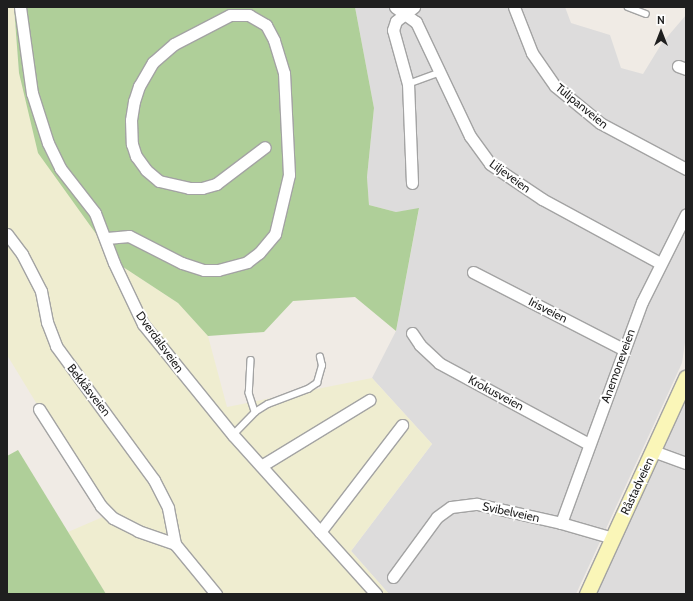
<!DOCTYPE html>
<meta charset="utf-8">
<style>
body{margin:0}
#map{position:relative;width:693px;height:601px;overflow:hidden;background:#f0ebe5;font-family:Cabin,sans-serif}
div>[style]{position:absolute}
.residential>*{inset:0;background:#dddcdc}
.farmland>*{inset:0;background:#efedd0}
.forest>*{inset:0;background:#afcf99}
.roads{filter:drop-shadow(1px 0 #a3a3a3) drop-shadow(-1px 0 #a3a3a3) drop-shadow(0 1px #a3a3a3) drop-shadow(0 -1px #a3a3a3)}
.lane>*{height:5.5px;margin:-2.75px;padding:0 2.75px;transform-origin:2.75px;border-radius:2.75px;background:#fff}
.street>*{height:11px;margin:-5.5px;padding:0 5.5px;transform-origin:5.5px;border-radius:5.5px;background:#fff}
.secondary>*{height:15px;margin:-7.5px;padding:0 7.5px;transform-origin:7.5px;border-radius:7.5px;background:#faf6b8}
span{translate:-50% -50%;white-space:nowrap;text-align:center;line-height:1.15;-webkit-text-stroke:4px #fff;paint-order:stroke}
.street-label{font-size:12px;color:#1f1f1f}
.frame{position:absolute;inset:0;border:8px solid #1f1f1f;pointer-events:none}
.north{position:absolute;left:641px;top:12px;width:40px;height:40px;-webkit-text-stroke:3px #fff;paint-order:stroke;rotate:0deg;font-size:11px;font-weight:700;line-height:16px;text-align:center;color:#1f1f1f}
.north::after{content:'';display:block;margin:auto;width:14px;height:18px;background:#1f1f1f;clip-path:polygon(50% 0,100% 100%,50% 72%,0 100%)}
</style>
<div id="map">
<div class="residential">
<i style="clip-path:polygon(355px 7px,565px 7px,571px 23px,610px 35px,621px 68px,643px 74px,662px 43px,686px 15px,686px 336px,682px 363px,576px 594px,389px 594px,351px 551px,432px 444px,372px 378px,396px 331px,419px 209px,396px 212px,369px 205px,367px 177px,374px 108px)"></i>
<i style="clip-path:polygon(686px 387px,686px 594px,596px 594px)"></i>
</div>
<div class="farmland">
<i style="clip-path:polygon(7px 7px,14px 7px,19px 73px,117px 263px,178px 303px,208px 336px,227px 407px,372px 378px,432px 444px,351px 551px,389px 594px,106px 594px,68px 532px,105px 516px,7px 355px)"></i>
</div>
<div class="forest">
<i style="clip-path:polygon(14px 7px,355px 7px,374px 108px,367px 177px,369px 205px,396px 212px,419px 208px,396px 331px,355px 297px,293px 301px,264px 332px,208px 336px,178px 303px,117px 263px,38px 153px,19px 73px)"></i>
<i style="clip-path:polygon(18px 450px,106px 594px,7px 594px,7px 456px)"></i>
</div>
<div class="roads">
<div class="lane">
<i style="left:628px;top:7px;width:19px;rotate:21deg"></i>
<i style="left:408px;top:84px;width:33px;rotate:-20deg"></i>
<i style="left:251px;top:360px;width:33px;rotate:93deg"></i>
<i style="left:249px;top:393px;width:20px;rotate:72deg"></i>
<i style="left:233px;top:435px;width:32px;rotate:-46deg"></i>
<i style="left:255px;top:412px;width:15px;rotate:-32deg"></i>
<i style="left:268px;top:404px;width:43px;rotate:-20.6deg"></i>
<i style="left:308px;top:389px;width:11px;rotate:-34deg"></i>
<i style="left:317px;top:383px;width:18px;rotate:-74deg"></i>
<i style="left:322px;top:366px;width:9px;rotate:-103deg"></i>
</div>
<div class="street">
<i style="left:20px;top:7px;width:87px;rotate:82.1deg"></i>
<i style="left:32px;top:93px;width:52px;rotate:72.3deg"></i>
<i style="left:48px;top:143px;width:28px;rotate:64deg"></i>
<i style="left:60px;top:168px;width:57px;rotate:52.1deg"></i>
<i style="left:95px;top:213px;width:53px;rotate:69.2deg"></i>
<i style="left:114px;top:263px;width:68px;rotate:64.6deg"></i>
<i style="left:143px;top:324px;width:143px;rotate:51deg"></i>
<i style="left:233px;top:435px;width:214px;rotate:48deg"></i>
<i style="left:395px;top:7px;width:26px;rotate:36deg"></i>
<i style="left:416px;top:22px;width:126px;rotate:64.7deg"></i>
<i style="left:470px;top:136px;width:34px;rotate:54deg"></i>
<i style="left:490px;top:164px;width:63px;rotate:33.9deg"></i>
<i style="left:542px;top:199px;width:134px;rotate:28.5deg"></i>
<i style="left:514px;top:7px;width:49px;rotate:68.6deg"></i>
<i style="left:532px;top:53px;width:40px;rotate:55.1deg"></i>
<i style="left:555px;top:86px;width:58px;rotate:39.4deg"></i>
<i style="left:600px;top:123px;width:98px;rotate:28.1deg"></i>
<i style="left:678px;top:66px;width:9px;rotate:21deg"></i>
<i style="left:412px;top:183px;width:99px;rotate:-92.3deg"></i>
<i style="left:408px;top:84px;width:56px;rotate:-105.5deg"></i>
<i style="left:393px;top:30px;width:9px;rotate:-72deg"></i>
<i style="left:396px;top:21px;width:23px;rotate:-38deg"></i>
<i style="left:7px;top:234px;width:25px;rotate:53deg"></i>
<i style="left:22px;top:254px;width:42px;rotate:62.8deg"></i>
<i style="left:41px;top:291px;width:32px;rotate:79deg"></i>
<i style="left:47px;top:322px;width:26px;rotate:69deg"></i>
<i style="left:56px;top:346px;width:166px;rotate:53.8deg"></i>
<i style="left:154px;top:480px;width:31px;rotate:63deg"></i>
<i style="left:168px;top:508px;width:37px;rotate:79deg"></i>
<i style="left:107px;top:238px;width:22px;rotate:-5deg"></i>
<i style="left:129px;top:236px;width:59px;rotate:27deg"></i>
<i style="left:182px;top:263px;width:23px;rotate:18deg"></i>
<i style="left:204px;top:270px;width:14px"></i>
<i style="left:218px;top:270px;width:30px;rotate:-15deg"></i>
<i style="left:247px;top:262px;width:15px;rotate:-37deg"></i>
<i style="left:259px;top:253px;width:25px;rotate:-50deg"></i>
<i style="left:275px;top:234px;width:61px;rotate:-76.7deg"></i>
<i style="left:289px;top:175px;width:102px;rotate:-92.8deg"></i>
<i style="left:284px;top:73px;width:34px;rotate:-107deg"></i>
<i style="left:274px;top:40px;width:17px;rotate:-118deg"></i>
<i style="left:266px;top:25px;width:20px;rotate:-150deg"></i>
<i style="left:249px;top:15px;width:19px;rotate:180deg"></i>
<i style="left:230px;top:15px;width:63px;rotate:152.6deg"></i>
<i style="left:174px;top:44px;width:28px;rotate:139deg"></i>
<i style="left:153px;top:62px;width:28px;rotate:120deg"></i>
<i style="left:139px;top:86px;width:16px;rotate:108deg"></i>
<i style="left:134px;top:101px;width:19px;rotate:99deg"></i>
<i style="left:131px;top:120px;width:24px;rotate:88deg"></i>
<i style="left:132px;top:144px;width:13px;rotate:72deg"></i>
<i style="left:136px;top:156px;width:17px;rotate:54deg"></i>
<i style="left:146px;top:170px;width:17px;rotate:40deg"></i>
<i style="left:159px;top:181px;width:31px;rotate:13deg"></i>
<i style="left:189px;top:188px;width:13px"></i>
<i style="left:202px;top:188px;width:15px;rotate:-16deg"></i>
<i style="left:216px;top:184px;width:61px;rotate:-37.1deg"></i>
<i style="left:473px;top:272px;width:169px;rotate:27.2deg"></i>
<i style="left:412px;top:333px;width:14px;rotate:56deg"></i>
<i style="left:420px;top:345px;width:26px;rotate:43deg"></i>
<i style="left:439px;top:363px;width:170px;rotate:28.4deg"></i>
<i style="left:39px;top:409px;width:115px;rotate:57.4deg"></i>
<i style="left:101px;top:506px;width:17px;rotate:45deg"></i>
<i style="left:113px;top:518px;width:28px;rotate:27deg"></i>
<i style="left:138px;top:531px;width:39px;rotate:19deg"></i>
<i style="left:175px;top:544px;width:65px;rotate:50.6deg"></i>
<i style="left:653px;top:451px;width:35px;rotate:20deg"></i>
<i style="left:261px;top:466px;width:127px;rotate:-31.4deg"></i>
<i style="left:561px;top:523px;width:235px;rotate:-69.9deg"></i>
<i style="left:642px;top:302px;width:98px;rotate:-63.4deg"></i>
<i style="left:320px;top:532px;width:135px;rotate:-52.5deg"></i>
<i style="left:393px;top:577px;width:74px;rotate:-53.7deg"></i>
<i style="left:437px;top:517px;width:17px;rotate:-36deg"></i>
<i style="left:451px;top:507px;width:26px;rotate:-7deg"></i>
<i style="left:477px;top:504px;width:86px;rotate:12.7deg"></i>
<i style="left:561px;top:523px;width:54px;rotate:16.1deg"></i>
</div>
<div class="secondary">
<i style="left:587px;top:594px;width:238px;rotate:-65.4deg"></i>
</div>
</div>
<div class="street-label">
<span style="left:582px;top:106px;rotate:39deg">Tulipanveien</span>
<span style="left:510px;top:176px;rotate:36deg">Liljeveien</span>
<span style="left:548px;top:310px;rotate:27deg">Irisveien</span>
<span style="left:160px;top:342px;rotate:54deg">Dverdalsveien</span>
<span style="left:618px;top:366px;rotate:-70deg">Anemoneveien</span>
<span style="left:89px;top:390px;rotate:52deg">Bekkåsveien</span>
<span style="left:496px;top:393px;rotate:28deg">Krokusveien</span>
<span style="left:637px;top:486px;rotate:-65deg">Råstadveien</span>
<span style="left:511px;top:512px;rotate:12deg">Svibelveien</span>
</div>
<div class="frame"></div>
<div class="north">N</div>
</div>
